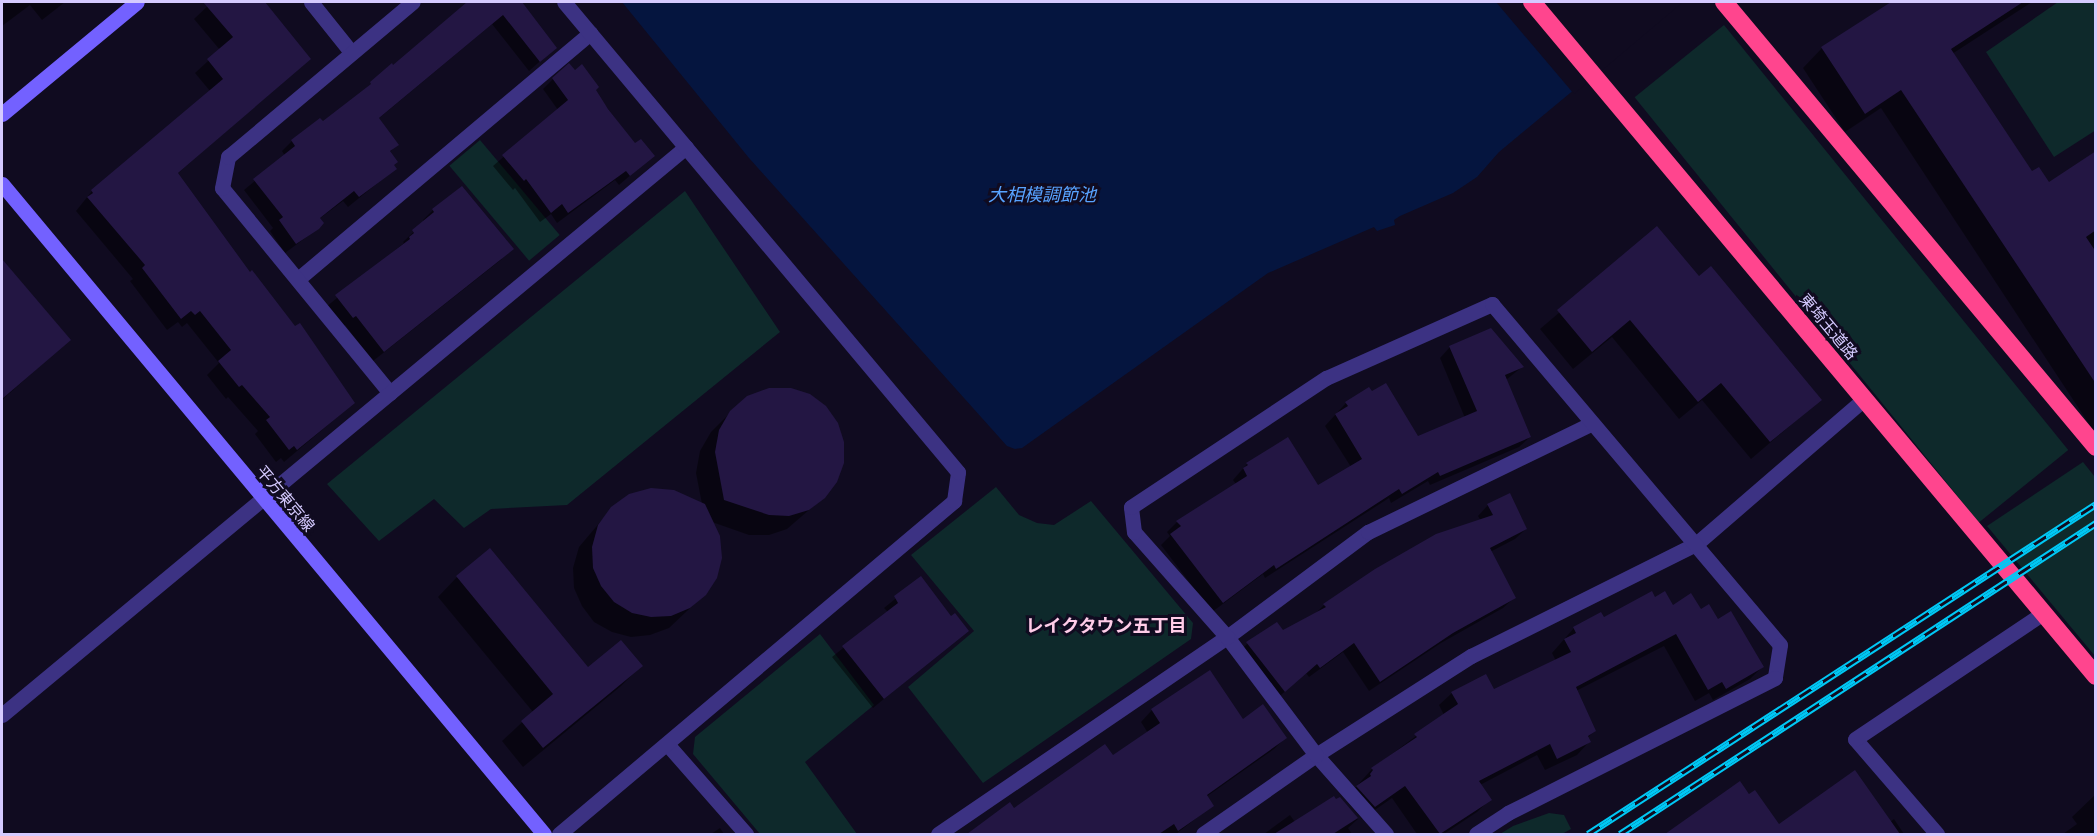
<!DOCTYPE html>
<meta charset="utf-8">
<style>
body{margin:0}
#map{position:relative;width:2097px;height:836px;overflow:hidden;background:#100b20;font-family:Raleway,"Noto Sans JP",sans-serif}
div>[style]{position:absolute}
.green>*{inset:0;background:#0e292b;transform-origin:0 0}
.water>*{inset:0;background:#05153f}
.pier>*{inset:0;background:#100b20}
.shadow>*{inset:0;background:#0007}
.building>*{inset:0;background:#231643}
.street>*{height:15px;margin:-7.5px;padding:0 7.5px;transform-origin:7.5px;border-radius:7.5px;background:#3c3283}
.secondary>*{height:15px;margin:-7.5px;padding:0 7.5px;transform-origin:7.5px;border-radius:7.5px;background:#7361ff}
.highway>*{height:18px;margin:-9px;padding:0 9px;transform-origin:9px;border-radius:9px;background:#ff458e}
.rail>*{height:7px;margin-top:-3.5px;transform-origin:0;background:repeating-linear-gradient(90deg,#100b20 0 14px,#00c8f5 0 28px);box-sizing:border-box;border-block:2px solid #00c8f5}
span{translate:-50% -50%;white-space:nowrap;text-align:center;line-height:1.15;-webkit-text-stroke:6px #100b20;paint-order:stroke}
.street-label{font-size:16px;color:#d5caff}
.water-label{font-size:18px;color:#58a3ff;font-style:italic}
.neighbourhood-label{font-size:18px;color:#ffcce8;font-weight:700}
.frame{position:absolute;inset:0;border:3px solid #d5caff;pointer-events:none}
</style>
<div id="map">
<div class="green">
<i style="clip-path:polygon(2058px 2px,2095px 2px,2096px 130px,2054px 157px,1986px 52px)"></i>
<i style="left:1724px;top:25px;width:547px;height:115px;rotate:51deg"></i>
<i style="left:480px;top:140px;width:124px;height:40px;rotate:50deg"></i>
<i style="clip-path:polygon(685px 191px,780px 332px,567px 505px,491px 509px,464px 528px,434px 499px,379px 541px,327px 484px)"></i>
<i style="clip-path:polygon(2083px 462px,2095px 477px,2095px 656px,1987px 526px)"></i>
<i style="clip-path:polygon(996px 487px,1019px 515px,1037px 523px,1054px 525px,1091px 501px,1193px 623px,1191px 639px,983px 783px,908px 687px,974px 631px,911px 555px)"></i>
<i style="clip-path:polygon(820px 634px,874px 705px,805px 762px,857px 834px,760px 834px,693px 754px,695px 737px)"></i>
<i style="clip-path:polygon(1549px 813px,1564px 815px,1571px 829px,1562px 834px,1500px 834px,1513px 826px)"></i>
</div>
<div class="water">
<i style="clip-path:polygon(622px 2px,1680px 2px,1499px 152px,1477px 177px,1453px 193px,1400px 216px,1394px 220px,1395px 225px,1377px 231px,1374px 227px,1268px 273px,1022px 448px,1015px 449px,1007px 446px,749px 158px)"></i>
</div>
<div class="pier">
<i style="clip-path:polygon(1496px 2px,1683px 2px,1574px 94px)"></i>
</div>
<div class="shadow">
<i style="clip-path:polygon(2px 2px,65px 2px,42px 20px,30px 5px,2px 26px)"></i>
<i style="clip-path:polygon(212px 2px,264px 2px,309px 59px,177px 174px,250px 274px,354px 403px,284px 462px,281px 458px,276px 462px,255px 434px,258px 431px,228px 397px,226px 399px,207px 375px,219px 363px,187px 323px,182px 327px,178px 322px,167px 330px,130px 281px,133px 279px,76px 211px,92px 191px,210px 91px,195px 73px,220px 50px,194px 19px)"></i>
<i style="clip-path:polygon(469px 2px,520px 2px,555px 48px,529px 71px,492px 24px,378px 119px,397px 144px,389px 153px,395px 169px,348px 207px,343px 201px,319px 219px,312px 233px,285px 253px,270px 231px,273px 228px,244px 190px,285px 156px,282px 151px,292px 141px,323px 123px,361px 94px)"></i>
<i style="clip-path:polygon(1894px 2px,2032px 2px,1952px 54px,2031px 174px,2049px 184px,2096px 152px,2096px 428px,2093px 430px,1881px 108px,1845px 132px,1803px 68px,1822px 48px)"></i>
<i style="clip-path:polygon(553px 79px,594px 90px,635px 145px,653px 156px,619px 185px,615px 180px,557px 223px,551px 214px,540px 222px,515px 188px,513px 190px,493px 166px,558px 110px,543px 89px)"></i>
<i style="clip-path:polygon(433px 210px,502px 259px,373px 361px,345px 325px,342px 328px,326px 307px,404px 243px,403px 242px,424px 222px,423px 220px)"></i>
<i style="clip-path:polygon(1657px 229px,1698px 279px,1820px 400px,1751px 459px,1702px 400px,1679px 419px,1612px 337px,1573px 369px,1540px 329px)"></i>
<i style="clip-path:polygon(2px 261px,69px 340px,2px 400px)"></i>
<i style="clip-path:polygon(1450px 347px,1522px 367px,1506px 380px,1530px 437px,1519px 447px,1430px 485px,1428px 481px,1391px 503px,1389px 498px,1265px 578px,1263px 574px,1212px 612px,1161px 545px,1170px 536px,1167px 532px,1177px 522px,1236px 484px,1233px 480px,1247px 464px,1318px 487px,1351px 467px,1325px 426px,1346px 403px,1418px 438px,1465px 418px,1440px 358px)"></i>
<i style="clip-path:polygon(731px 412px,824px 497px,787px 529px,769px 535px,749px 535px,712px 522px,705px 594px,669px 628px,650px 635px,631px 637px,612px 632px,594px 622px,582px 606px,574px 588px,573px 568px,579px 547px,612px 508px,702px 504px,696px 473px,700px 451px,711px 432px)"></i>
<i style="clip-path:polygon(1488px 505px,1526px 529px,1515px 539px,1490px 552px,1514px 598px,1503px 608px,1441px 643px,1369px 691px,1343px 652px,1309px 677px,1306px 673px,1274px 701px,1237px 654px,1247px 644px,1277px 624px,1282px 632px,1314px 615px,1324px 605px,1481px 521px,1478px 516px)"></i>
<i style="clip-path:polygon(457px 577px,588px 669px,641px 666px,621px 686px,523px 767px,502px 741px,533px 712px,438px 597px)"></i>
<i style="clip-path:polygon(921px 578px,951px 618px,967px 630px,873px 708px,832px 657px,888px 612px,884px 608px)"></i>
<i style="clip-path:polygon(1654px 599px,1672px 607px,1701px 611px,1718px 621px,1762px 667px,1750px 679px,1713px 700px,1709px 693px,1695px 701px,1664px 646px,1576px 691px,1595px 731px,1587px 738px,1589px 742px,1577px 755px,1545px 770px,1537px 755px,1480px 785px,1490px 799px,1477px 812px,1444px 834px,1417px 834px,1392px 798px,1362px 819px,1345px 799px,1372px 769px,1444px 715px,1439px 705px,1452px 693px,1493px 691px,1556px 661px,1552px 653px,1574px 628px)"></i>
<i style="clip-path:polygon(1209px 672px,1242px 721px,1285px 738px,1274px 749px,1206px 797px,1212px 806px,1176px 834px,969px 834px,1009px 804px,1014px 810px,1112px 757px,1148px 733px,1141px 722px,1152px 710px)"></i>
<i style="clip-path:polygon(1739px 783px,1779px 826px,1890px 822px,1894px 819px,1904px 834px,1668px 834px)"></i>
<i style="clip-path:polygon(2096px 794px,2096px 834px,2063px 834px,2077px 824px,2072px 817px)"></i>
<i style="clip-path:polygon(1340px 799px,1358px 819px,1348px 828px,1352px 834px,1264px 834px,1290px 815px,1295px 822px)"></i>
<i style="clip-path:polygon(720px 828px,724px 834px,711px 834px)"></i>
</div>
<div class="building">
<i style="clip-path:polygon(203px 2px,265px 2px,311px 59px,178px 173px,250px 272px,252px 270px,295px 326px,300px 323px,355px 403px,297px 450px,294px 446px,289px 450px,266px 420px,270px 417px,242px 385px,239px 387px,218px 361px,231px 350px,200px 311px,195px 315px,191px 311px,181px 319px,142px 268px,145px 265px,87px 197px,93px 193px,91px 190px,223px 79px,207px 59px,233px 37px)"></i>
<i style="clip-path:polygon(467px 2px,522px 2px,557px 48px,540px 62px,503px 15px,379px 118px,399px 145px,390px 151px,398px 162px,394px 165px,397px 169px,359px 197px,354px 191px,320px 218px,324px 223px,319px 229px,296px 244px,279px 220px,283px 217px,253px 179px,295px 146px,291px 140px,320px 118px,323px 121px,371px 84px,370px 82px,392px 63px,393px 65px)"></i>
<i style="clip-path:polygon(1891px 2px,2023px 2px,1951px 49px,2032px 171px,2039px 167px,2049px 182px,2096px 151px,2096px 230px,2086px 237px,2096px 252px,2096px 384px,1901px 90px,1865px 114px,1821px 47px)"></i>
<i style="clip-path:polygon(569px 63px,575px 70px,582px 64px,599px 87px,596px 90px,608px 109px,635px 143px,641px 139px,655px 156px,630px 176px,626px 171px,568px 213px,562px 204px,551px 213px,526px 179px,524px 181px,502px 155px,568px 100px,552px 78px)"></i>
<i style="clip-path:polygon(462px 186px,514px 249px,384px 352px,356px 316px,353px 318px,335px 295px,410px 239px,409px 237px,414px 233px,412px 230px,434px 212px,432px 209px)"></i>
<i style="clip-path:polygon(1657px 226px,1699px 276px,1711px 266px,1822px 400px,1770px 442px,1721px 383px,1698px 402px,1630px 320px,1592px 352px,1557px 310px)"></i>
<i style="clip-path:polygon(2px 259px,71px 340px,2px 399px)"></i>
<i style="clip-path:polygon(1491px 328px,1524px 367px,1505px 375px,1531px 437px,1440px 476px,1438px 472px,1402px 494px,1399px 489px,1276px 569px,1274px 565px,1223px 603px,1170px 534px,1181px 526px,1176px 521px,1247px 476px,1243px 468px,1248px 465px,1246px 463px,1288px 437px,1318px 485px,1362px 459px,1335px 414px,1348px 406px,1345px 402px,1369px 387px,1372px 391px,1386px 383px,1418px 436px,1477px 411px,1449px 346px)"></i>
<i style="clip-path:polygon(769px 388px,791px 388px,810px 394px,826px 406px,838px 423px,844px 442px,844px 463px,837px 482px,825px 498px,809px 510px,789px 516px,769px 515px,724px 500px,715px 452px,719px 430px,730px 411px,747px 396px)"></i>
<i style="clip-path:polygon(651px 488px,674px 490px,705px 504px,720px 536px,722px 558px,717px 578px,706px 595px,690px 608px,671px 616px,651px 617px,632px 613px,614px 602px,601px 586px,593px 568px,592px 547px,598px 525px,611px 507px,629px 494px)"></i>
<i style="clip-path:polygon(1510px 493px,1527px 529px,1490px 548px,1516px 598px,1453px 633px,1380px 682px,1354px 643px,1320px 668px,1317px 664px,1285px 692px,1246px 642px,1277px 622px,1283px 630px,1326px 607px,1323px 604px,1375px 569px,1436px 534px,1493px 515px,1487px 504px)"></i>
<i style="clip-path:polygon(490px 548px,588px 667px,621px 640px,643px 666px,543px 748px,521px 721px,553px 694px,456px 576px)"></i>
<i style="clip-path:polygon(921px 576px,951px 616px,955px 613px,969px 631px,884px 699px,842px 646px,898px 603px,894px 596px)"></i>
<i style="clip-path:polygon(1652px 591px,1655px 597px,1665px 591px,1673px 605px,1691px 593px,1701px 609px,1709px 604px,1718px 619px,1731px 611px,1764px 667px,1726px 689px,1722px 682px,1708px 690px,1676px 634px,1576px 687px,1596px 731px,1588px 736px,1591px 742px,1557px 759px,1550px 744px,1479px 781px,1492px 800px,1440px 834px,1405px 786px,1375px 807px,1356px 786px,1371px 776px,1370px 774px,1373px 770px,1371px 768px,1417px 737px,1414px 734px,1458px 704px,1451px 692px,1486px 674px,1494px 689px,1571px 652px,1564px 639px,1576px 633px,1573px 627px,1601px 612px,1604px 617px)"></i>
<i style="clip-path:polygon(1210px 670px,1243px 719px,1263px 704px,1287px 738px,1207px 795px,1214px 806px,1178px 831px,1174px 824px,1159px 834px,967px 834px,1010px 802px,1014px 808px,1105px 744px,1113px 755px,1160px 723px,1151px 709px)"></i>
<i style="clip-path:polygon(1855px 770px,1900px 834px,1665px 834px,1740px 781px,1749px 794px,1755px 790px,1779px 824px)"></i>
<i style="clip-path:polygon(1334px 796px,1336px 799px,1340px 797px,1358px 818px,1333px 834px,1274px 834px)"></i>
</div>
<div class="street">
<i style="left:311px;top:2px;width:64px;rotate:51.3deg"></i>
<i style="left:298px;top:279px;width:382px;rotate:-40.1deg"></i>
<i style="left:390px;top:393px;width:265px;rotate:-129.3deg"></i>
<i style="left:222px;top:188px;width:32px;rotate:-79deg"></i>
<i style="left:228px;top:157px;width:241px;rotate:-40deg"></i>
<i style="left:2px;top:715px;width:889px;rotate:-39.71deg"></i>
<i style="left:667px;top:744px;width:120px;rotate:48.7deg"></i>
<i style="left:559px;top:834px;width:517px;rotate:-40.13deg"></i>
<i style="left:954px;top:501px;width:29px;rotate:-82deg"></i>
<i style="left:958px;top:472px;width:613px;rotate:-129.97deg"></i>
<i style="left:938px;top:834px;width:350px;rotate:-34.3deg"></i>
<i style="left:1227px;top:637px;width:176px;rotate:-36.7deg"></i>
<i style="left:1368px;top:532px;width:249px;rotate:-25.9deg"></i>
<i style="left:1203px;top:834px;width:138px;rotate:-35deg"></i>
<i style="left:1316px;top:755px;width:184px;rotate:-32.6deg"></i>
<i style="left:1471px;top:656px;width:251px;rotate:-26.5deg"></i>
<i style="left:1696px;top:544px;width:221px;rotate:-40.8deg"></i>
<i style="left:1386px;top:834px;width:106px;rotate:-131.5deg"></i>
<i style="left:1316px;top:755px;width:148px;rotate:-127deg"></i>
<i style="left:1227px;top:637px;width:140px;rotate:-131.5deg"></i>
<i style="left:1134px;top:532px;width:25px;rotate:-97deg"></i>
<i style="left:1131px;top:507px;width:234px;rotate:-33.5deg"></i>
<i style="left:1326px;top:378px;width:182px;rotate:-24deg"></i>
<i style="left:1492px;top:304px;width:446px;rotate:49.8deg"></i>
<i style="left:1780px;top:645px;width:33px;rotate:99deg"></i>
<i style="left:1775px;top:678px;width:299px;rotate:153.2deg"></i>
<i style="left:1508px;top:813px;width:38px;rotate:147deg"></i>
<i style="left:1937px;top:834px;width:125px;rotate:-130.8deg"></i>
<i style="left:1855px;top:739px;width:226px;rotate:-33.8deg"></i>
</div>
<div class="secondary">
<i style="left:2px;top:114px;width:175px;rotate:-39.7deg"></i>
<i style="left:2px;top:184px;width:846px;rotate:50.18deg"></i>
</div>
<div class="highway">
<i style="left:1532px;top:2px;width:879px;rotate:50.08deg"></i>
<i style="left:1724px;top:2px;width:580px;rotate:50.11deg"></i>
</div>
<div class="rail">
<i style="left:1588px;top:834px;width:606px;rotate:-33.01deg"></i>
<i style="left:1620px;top:834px;width:569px;rotate:-33.16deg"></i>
</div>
<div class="street-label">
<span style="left:1828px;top:327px;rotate:50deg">東埼玉道路</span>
<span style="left:285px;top:499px;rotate:50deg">平方東京線</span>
</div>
<div class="water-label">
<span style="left:1042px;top:195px">大相模調節池</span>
</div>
<div class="neighbourhood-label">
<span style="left:1106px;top:626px">レイクタウン五丁目</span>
</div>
<div class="frame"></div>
</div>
